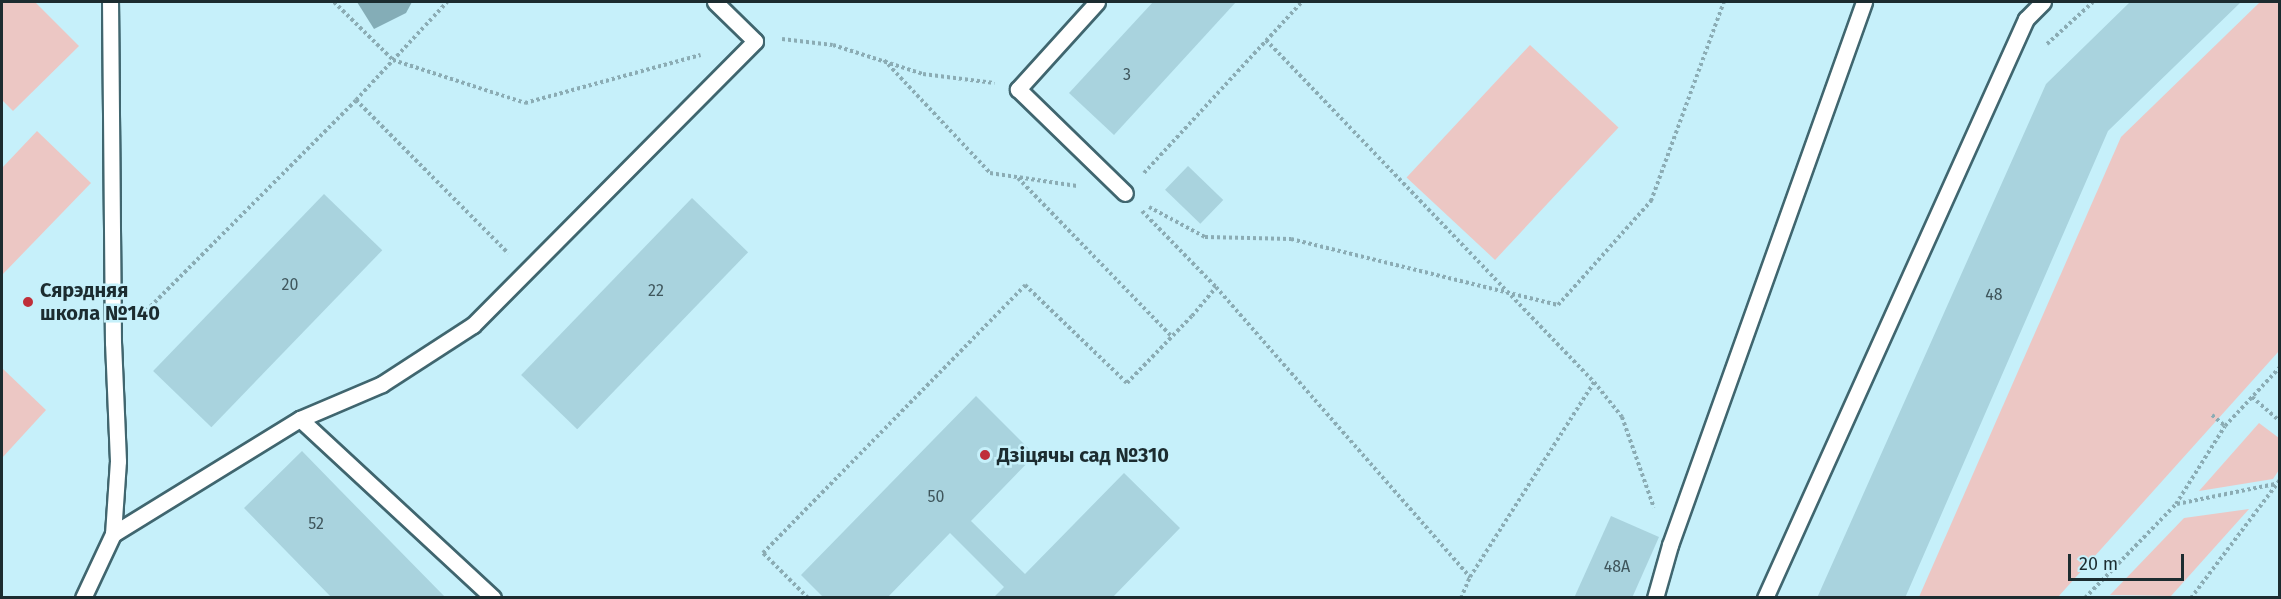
<!DOCTYPE html>
<meta charset="utf-8">
<style>
body{margin:0}
#map{position:relative;width:2281px;height:599px;overflow:hidden;background:#c6f0fa;font-family:"Fira Sans",sans-serif}
div>[style]{position:absolute}
.green>*{inset:0;background:#ecc7c4;transform-origin:0 0}
.water>*{inset:0;background:#84adb7}
.building>*{inset:0;background:#a9d3de;transform-origin:0 0}
.path>*{height:4px;margin-top:-2px;transform-origin:0;background:repeating-linear-gradient(90deg,#8bacb4 0 3px,transparent 0 6px)}
.roads{filter:drop-shadow(2px 0 #40666f) drop-shadow(-2px 0 #40666f) drop-shadow(0 2px #40666f) drop-shadow(0 -2px #40666f)}
.lane>*{height:15px;margin:-7.5px;padding:0 7.5px;transform-origin:7.5px;border-radius:7.5px;background:#fff}
.dots>*{width:16px;height:16px;translate:-50% -50%;box-sizing:border-box;border:3px solid #c6f0fa;border-radius:50%}
span{translate:-50% -50%;white-space:nowrap;text-align:center;line-height:1.15;-webkit-text-stroke:5px #c6f0fa;paint-order:stroke}
.number-label{font-size:16px;color:#3f565c}
.number-label span{-webkit-text-stroke-width:0}
.poi-label{font-size:20px;color:#1c2c30;font-weight:700}
.left{translate:0 -50%;text-align:left}
.frame{position:absolute;inset:0;border:3px solid #1c2c30;pointer-events:none}
.scale{position:absolute;left:2068px;top:554px;width:116px;height:27px;box-sizing:border-box;border:3px solid #1c2c30;border-top:0;padding-left:8px;font-size:18px;line-height:21px;white-space:nowrap;color:#1c2c30;-webkit-text-stroke:4px #c6f0fa;paint-order:stroke}
</style>
<div id="map">
<div class="green">
<i style="clip-path:polygon(2px 2px,35px 2px,79px 46px,13px 111px,2px 100px)"></i>
<i style="clip-path:polygon(2260px 2px,2279px 2px,2279px 351px,2058px 597px,1919px 597px,2121px 137px)"></i>
<i style="left:1530px;top:45px;width:121px;height:181px;rotate:43deg"></i>
<i style="clip-path:polygon(37px 131px,91px 183px,2px 275px,2px 168px)"></i>
<i style="clip-path:polygon(2px 368px,46px 410px,2px 458px)"></i>
<i style="clip-path:polygon(2259px 423px,2279px 438px,2279px 470px,2273px 479px,2199px 491px)"></i>
<i style="clip-path:polygon(2249px 509px,2171px 596px,2110px 595px,2184px 518px)"></i>
</div>
<div class="water">
<i style="clip-path:polygon(357px 2px,412px 2px,406px 13px,374px 29px)"></i>
</div>
<div class="building">
<i style="clip-path:polygon(1153px 2px,1236px 2px,1114px 135px,1069px 93px)"></i>
<i style="clip-path:polygon(2130px 2px,2241px 2px,2108px 131px,1905px 598px,1817px 598px,2046px 84px)"></i>
<i style="left:1188px;top:166px;width:49px;height:33px;rotate:44deg"></i>
<i style="left:324px;top:194px;width:81px;height:246px;rotate:44deg"></i>
<i style="left:692px;top:198px;width:78px;height:246px;rotate:44deg"></i>
<i style="clip-path:polygon(976px 396px,1035px 455px,971px 521px,1025px 574px,1124px 473px,1180px 528px,1112px 598px,993px 598px,1004px 587px,950px 533px,887px 598px,824px 598px,801px 575px)"></i>
<i style="clip-path:polygon(302px 451px,338px 488px,446px 598px,332px 598px,244px 508px)"></i>
<i style="clip-path:polygon(1611px 516px,1659px 537px,1632px 598px,1574px 598px)"></i>
</div>
<div class="path">
<i style="left:334px;top:2px;width:83px;rotate:44.5deg"></i>
<i style="left:393px;top:60px;width:139px;rotate:18deg"></i>
<i style="left:525px;top:103px;width:182px;rotate:-15.3deg"></i>
<i style="left:782px;top:39px;width:51px;rotate:6.7deg"></i>
<i style="left:833px;top:45px;width:95px;rotate:17.9deg"></i>
<i style="left:923px;top:74px;width:72px;rotate:7.2deg"></i>
<i style="left:1266px;top:40px;width:474px;rotate:46.2deg"></i>
<i style="left:1594px;top:382px;width:45px;rotate:51.3deg"></i>
<i style="left:1622px;top:417px;width:96px;rotate:70.6deg"></i>
<i style="left:2047px;top:44px;width:62px;rotate:-42.4deg"></i>
<i style="left:884px;top:60px;width:155px;rotate:46.8deg"></i>
<i style="left:990px;top:173px;width:88px;rotate:8.5deg"></i>
<i style="left:356px;top:100px;width:216px;rotate:45.2deg"></i>
<i style="left:1144px;top:173px;width:233px;rotate:-47.3deg"></i>
<i style="left:1018px;top:178px;width:221px;rotate:45.9deg"></i>
<i style="left:1149px;top:207px;width:64px;rotate:28.2deg"></i>
<i style="left:1205px;top:237px;width:86px;rotate:1.3deg"></i>
<i style="left:1291px;top:239px;width:275px;rotate:13.9deg"></i>
<i style="left:1558px;top:305px;width:140px;rotate:-48.2deg"></i>
<i style="left:1651px;top:201px;width:212px;rotate:-69.9deg"></i>
<i style="left:1142px;top:211px;width:106px;rotate:45.8deg"></i>
<i style="left:1216px;top:287px;width:386px;rotate:48.8deg"></i>
<i style="left:142px;top:315px;width:303px;rotate:-45.1deg"></i>
<i style="left:356px;top:100px;width:134px;rotate:-47.1deg"></i>
<i style="left:2252px;top:397px;width:37px;rotate:41deg"></i>
<i style="left:2212px;top:415px;width:17px;rotate:40deg"></i>
<i style="left:2177px;top:504px;width:100px;rotate:-11.5deg"></i>
<i style="left:808px;top:598px;width:64px;rotate:-135deg"></i>
<i style="left:763px;top:553px;width:375px;rotate:-45.6deg"></i>
<i style="left:1025px;top:285px;width:141px;rotate:43.9deg"></i>
<i style="left:1127px;top:383px;width:93px;rotate:-45.9deg"></i>
<i style="left:1192px;top:316px;width:38px;rotate:-50deg"></i>
<i style="left:1461px;top:598px;width:23px;rotate:-67deg"></i>
<i style="left:1470px;top:577px;width:231px;rotate:-57.5deg"></i>
<i style="left:2085px;top:598px;width:131px;rotate:-45.9deg"></i>
<i style="left:2176px;top:504px;width:92px;rotate:-57.9deg"></i>
<i style="left:2225px;top:426px;width:81px;rotate:-47deg"></i>
<i style="left:2191px;top:598px;width:148px;rotate:-53deg"></i>
</div>
<div class="roads">
<div class="lane">
<i style="left:1097px;top:2px;width:118px;rotate:132.2deg"></i>
<i style="left:1018px;top:89px;width:149px;rotate:44.2deg"></i>
<i style="left:300px;top:419px;width:263px;rotate:42.8deg"></i>
<i style="left:113px;top:534px;width:220px;rotate:-31.6deg"></i>
<i style="left:300px;top:419px;width:89px;rotate:-23.1deg"></i>
<i style="left:382px;top:384px;width:108px;rotate:-33deg"></i>
<i style="left:473px;top:325px;width:400px;rotate:-45.2deg"></i>
<i style="left:755px;top:41px;width:56px;rotate:-135.7deg"></i>
<i style="left:83px;top:598px;width:71px;rotate:-64.9deg"></i>
<i style="left:113px;top:534px;width:73px;rotate:-86.1deg"></i>
<i style="left:118px;top:461px;width:118px;rotate:-92.4deg"></i>
<i style="left:113px;top:343px;width:341px;rotate:-90.5deg"></i>
<i style="left:1655px;top:598px;width:55px;rotate:-74.2deg"></i>
<i style="left:1670px;top:545px;width:577px;rotate:-70.34deg"></i>
<i style="left:1765px;top:598px;width:635px;rotate:-65.74deg"></i>
<i style="left:2026px;top:19px;width:24px;rotate:-45deg"></i>
</div>
</div>
<div class="dots">
<i style="left:28px;top:302px;background:#bf2f39"></i>
<i style="left:985px;top:455px;background:#bf2f39"></i>
</div>
<div class="number-label">
<span style="left:1127px;top:75px">3</span>
<span style="left:290px;top:285px">20</span>
<span style="left:656px;top:291px">22</span>
<span style="left:1994px;top:295px">48</span>
<span style="left:936px;top:497px">50</span>
<span style="left:316px;top:524px">52</span>
<span style="left:1617px;top:567px">48А</span>
</div>
<div class="poi-label">
<span class="left" style="left:40px;top:302px">Сярэдняя<br>школа №140</span>
<span class="left" style="left:997px;top:455px">Дзіцячы сад №310</span>
</div>
<div class="frame"></div>
<div class="scale">20 m</div>
</div>
